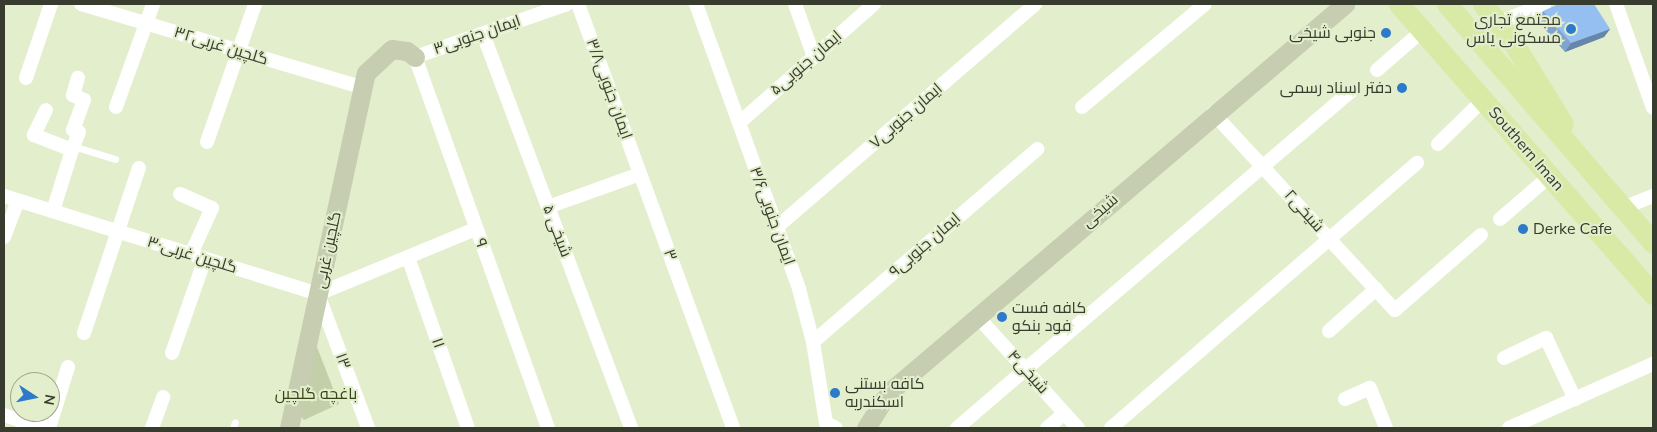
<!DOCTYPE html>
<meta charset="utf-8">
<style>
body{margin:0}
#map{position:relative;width:1657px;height:432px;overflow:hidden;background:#e3eecc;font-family:"Nunito Sans",Cairo,sans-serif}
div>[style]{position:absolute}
.green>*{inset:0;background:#c3cfa8}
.lane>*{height:7px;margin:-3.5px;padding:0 3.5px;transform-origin:3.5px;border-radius:3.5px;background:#fff}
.street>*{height:14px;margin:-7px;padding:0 7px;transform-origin:7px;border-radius:7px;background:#fff}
.secondary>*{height:19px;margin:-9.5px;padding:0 9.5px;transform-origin:9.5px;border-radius:9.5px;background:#c7cdb1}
.primary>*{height:21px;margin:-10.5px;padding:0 10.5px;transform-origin:10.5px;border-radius:10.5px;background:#d9eaa7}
.wall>*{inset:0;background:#80a4ce}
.shaded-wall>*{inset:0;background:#6886a8}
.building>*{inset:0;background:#95bff0}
.dots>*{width:14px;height:14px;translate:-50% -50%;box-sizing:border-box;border:2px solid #e3eecc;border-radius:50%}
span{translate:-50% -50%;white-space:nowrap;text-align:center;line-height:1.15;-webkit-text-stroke:4px #e3eecc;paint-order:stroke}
.poi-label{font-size:16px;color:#383c2f}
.right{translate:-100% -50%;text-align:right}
.left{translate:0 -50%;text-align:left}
.street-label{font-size:16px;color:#383c2f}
.park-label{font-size:16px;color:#384316}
.frame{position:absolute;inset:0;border:5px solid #383c2f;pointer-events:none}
.north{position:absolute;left:10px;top:372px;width:50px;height:50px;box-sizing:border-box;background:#e3eecc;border:1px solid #9fa78d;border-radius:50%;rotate:101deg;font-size:14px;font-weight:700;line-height:20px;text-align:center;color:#383c2f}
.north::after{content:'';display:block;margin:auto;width:18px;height:22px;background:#2e7aca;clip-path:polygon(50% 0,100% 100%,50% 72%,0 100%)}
</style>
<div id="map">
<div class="green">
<i style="clip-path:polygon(317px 347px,339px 404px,304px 420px,296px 410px,305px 365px)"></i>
</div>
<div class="lane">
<i style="left:73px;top:146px;width:44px;rotate:17.2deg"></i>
<i style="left:233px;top:428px;width:6px;rotate:-72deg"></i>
</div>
<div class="street">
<i style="left:81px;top:4px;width:293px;rotate:16.5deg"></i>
<i style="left:578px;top:4px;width:451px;rotate:69.9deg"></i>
<i style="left:696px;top:4px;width:303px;rotate:70.1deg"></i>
<i style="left:799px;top:289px;width:55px;rotate:75.2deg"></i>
<i style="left:813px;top:342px;width:82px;rotate:80.9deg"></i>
<i style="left:826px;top:423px;width:11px;rotate:27deg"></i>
<i style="left:795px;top:4px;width:56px;rotate:70.3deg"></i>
<i style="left:1616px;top:4px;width:110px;rotate:70.4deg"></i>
<i style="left:1498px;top:23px;width:50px;rotate:-22.4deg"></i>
<i style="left:483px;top:34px;width:421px;rotate:69.4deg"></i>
<i style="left:1377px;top:70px;width:60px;rotate:-40.9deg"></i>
<i style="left:26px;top:78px;width:78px;rotate:-71.3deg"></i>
<i style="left:116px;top:107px;width:109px;rotate:-70.2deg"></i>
<i style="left:1082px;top:107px;width:160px;rotate:-39.9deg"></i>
<i style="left:46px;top:110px;width:28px;rotate:116deg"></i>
<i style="left:34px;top:135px;width:41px;rotate:21.5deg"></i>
<i style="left:72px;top:150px;width:64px;rotate:107.3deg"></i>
<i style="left:1213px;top:113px;width:268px;rotate:47.3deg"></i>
<i style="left:1395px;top:310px;width:114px;rotate:-41.1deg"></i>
<i style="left:739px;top:123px;width:180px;rotate:-41.4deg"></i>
<i style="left:207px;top:142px;width:146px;rotate:-70.8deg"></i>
<i style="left:1438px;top:144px;width:64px;rotate:-44.4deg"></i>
<i style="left:72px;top:150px;width:19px;rotate:-69deg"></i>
<i style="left:79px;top:132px;width:6px;rotate:-162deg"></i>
<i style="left:73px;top:130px;width:32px;rotate:-70deg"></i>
<i style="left:84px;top:100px;width:12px;rotate:-156deg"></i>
<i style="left:73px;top:95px;width:18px;rotate:-74deg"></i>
<i style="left:180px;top:194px;width:35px;rotate:24deg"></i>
<i style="left:212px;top:208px;width:51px;rotate:114.5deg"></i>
<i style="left:4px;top:196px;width:329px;rotate:17.3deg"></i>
<i style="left:548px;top:207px;width:98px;rotate:-19.7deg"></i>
<i style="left:1623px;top:208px;width:32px;rotate:-22deg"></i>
<i style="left:1500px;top:219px;width:66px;rotate:-40.7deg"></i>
<i style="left:777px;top:227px;width:341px;rotate:-40.8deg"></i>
<i style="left:4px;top:237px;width:39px;rotate:-69deg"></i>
<i style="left:408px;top:257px;width:181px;rotate:70.7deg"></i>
<i style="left:318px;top:294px;width:171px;rotate:-22.4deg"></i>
<i style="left:318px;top:294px;width:143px;rotate:69.5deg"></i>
<i style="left:977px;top:316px;width:151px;rotate:48deg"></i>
<i style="left:1329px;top:331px;width:63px;rotate:-41.8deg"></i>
<i style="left:84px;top:333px;width:174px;rotate:-71.6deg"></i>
<i style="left:813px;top:342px;width:296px;rotate:-40.7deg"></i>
<i style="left:172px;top:353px;width:100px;rotate:-70.7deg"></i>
<i style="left:1504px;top:358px;width:47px;rotate:-25.5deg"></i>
<i style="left:1546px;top:338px;width:68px;rotate:64.6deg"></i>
<i style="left:1345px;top:399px;width:27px;rotate:-24deg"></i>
<i style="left:1370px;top:388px;width:43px;rotate:68.2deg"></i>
<i style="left:4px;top:415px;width:39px;rotate:19deg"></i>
<i style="left:49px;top:428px;width:64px;rotate:-72.7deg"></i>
<i style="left:152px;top:428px;width:33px;rotate:-70deg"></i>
<i style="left:548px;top:428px;width:394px;rotate:-109.7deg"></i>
<i style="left:415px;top:57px;width:161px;rotate:-19.2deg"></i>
<i style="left:957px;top:428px;width:518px;rotate:-40.54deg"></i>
<i style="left:1047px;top:428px;width:23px;rotate:-40deg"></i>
<i style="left:1111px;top:428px;width:405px;rotate:-40.9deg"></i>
<i style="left:1509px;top:428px;width:158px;rotate:-24deg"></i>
</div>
<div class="secondary">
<i style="left:289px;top:428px;width:363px;rotate:-77.8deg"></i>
<i style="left:366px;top:73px;width:35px;rotate:-43deg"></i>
<i style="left:392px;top:49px;width:15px;rotate:8deg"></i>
<i style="left:407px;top:51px;width:10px;rotate:37deg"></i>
<i style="left:866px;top:428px;width:40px;rotate:-58deg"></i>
<i style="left:887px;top:394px;width:602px;rotate:-40.42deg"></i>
</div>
<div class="primary">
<i style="left:1399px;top:4px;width:386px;rotate:48.8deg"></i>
<i style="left:1447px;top:4px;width:316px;rotate:49.2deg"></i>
<i style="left:1483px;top:4px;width:47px;rotate:51.9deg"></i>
<i style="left:1512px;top:41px;width:97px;rotate:58.4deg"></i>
</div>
<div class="wall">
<i style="clip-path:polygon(1543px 11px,1610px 29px,1604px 37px,1565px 52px,1537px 20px)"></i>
</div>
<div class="shaded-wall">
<i style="clip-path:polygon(1610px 29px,1604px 37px,1565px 52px,1571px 43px)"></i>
</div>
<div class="building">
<i style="clip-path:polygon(1559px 4px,1594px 4px,1610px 29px,1571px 43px,1543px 11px)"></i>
</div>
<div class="dots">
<i style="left:1571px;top:29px;background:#2e7aca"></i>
<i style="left:1386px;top:33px;background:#2e7aca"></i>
<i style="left:1402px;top:88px;background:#2e7aca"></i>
<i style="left:1523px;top:229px;background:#2e7aca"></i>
<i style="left:1002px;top:317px;background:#2e7aca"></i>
<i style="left:835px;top:393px;background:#2e7aca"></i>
</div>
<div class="poi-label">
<span class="right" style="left:1561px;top:29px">مجتمع تجاری<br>مسکونی یاس</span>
<span class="right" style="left:1376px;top:33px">جنوبی شیخی</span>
<span class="right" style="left:1392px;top:88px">دفتر اسناد رسمی</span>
<span class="left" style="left:1533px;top:229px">Derke Cafe</span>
<span class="left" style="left:1012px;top:317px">کافه فست<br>فود بنکو</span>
<span class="left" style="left:845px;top:393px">کافه بستنی<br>اسکندریه</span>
</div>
<div class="street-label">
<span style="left:477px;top:35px;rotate:-19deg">ایمان جنوبی۳</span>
<span style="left:221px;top:46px;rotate:17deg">گلچین غربی۳۲</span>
<span style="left:806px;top:63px;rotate:-41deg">ایمان جنوبی۵</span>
<span style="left:609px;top:89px;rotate:70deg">ایمان جنوبی۳/۸</span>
<span style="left:906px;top:116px;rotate:-41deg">ایمان جنوبی۷</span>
<span style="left:1526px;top:149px;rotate:49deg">Southern Iman</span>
<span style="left:1100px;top:211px;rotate:-41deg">شیخی</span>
<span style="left:1304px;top:211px;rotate:48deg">شیخی۲</span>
<span style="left:772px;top:216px;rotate:70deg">ایمان جنوبی۳/۶</span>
<span style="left:557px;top:231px;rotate:69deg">شیخی ۵</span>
<span style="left:481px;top:243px;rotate:70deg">۹</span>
<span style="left:925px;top:245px;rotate:-41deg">ایمان جنوبی۹</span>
<span style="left:328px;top:250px;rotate:-78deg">گلچین غربی</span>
<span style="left:192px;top:255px;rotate:17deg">گلچین غربی۳۰</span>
<span style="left:670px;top:255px;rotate:70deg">۳</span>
<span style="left:438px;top:343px;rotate:71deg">۱۱</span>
<span style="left:343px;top:361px;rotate:70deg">۱۳</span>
<span style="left:1028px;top:372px;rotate:48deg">شیخی۴</span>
</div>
<div class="park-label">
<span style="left:316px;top:394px">باغچه گلچین</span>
</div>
<div class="frame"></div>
<div class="north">N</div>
</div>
